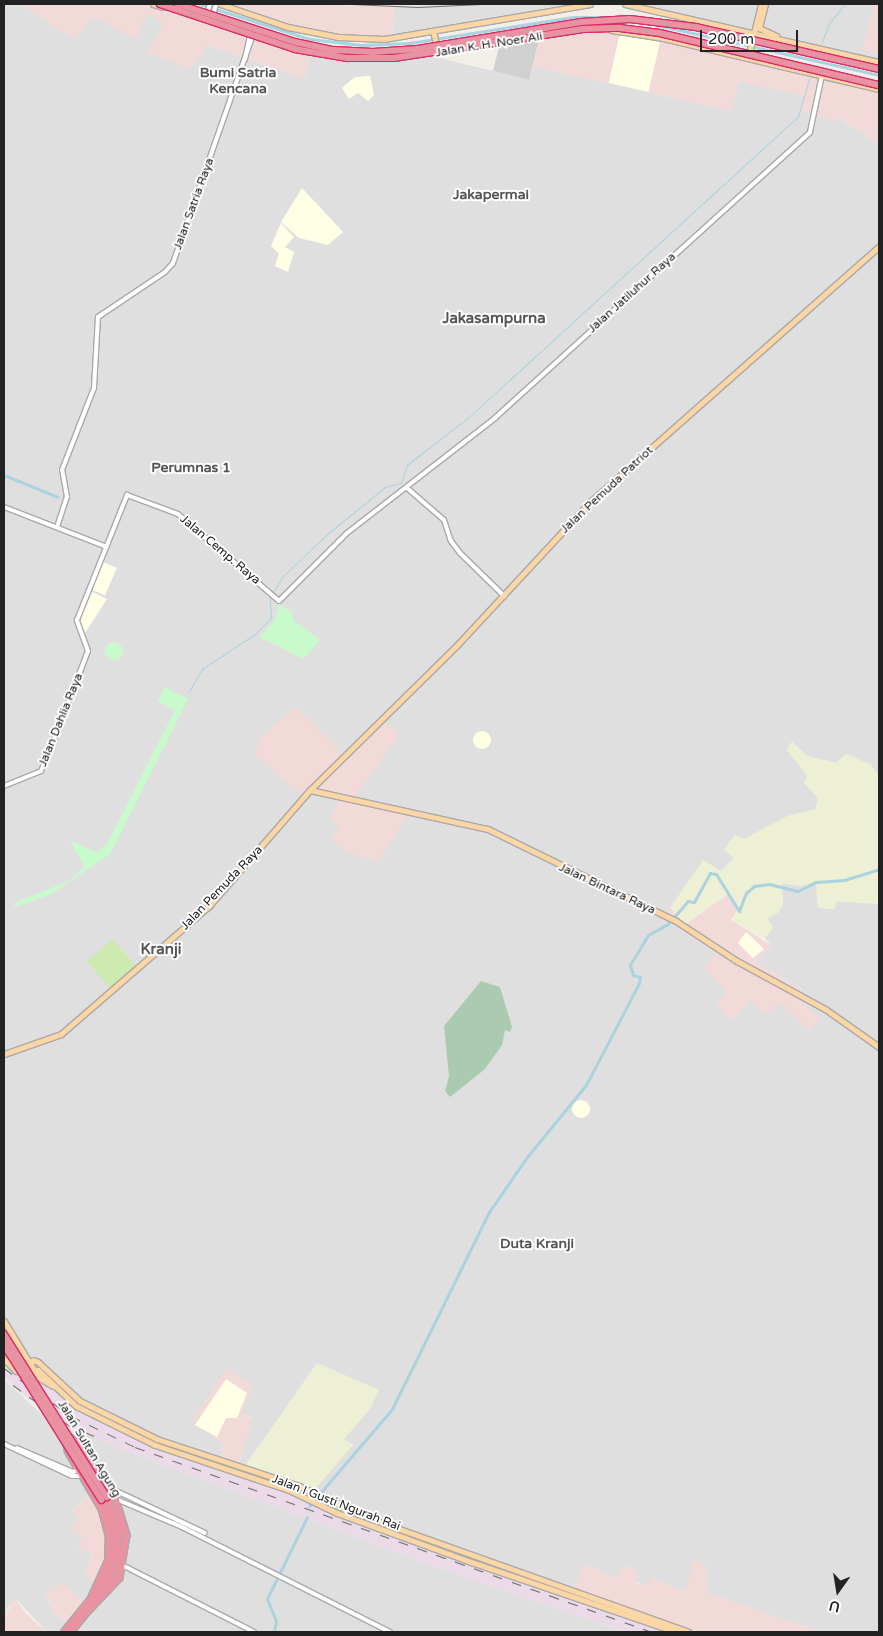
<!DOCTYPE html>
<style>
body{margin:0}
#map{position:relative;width:883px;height:1636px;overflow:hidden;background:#f2efe9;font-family:"Varela Round",sans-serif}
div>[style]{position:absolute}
.residential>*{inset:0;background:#e0dfdf}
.commercial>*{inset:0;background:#f2dad9}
.industrial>*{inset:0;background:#ebdbe8}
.education>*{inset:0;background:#ffffe5;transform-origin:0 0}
.round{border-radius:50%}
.religious>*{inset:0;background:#d0d0d0}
.farmland>*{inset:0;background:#eef0d5}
.grass>*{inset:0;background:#cdebb0;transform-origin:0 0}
.cemetery>*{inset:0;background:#aacbaf}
.park>*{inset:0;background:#c8facc}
.stream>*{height:1px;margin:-0.5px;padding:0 0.5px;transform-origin:0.5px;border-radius:0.5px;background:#aad3df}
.canal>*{height:3px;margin:-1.5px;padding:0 1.5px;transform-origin:1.5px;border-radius:1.5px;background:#aad3df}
.roads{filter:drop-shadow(1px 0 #a9a9a9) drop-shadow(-1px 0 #a9a9a9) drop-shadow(0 1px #a9a9a9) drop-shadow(0 -1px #a9a9a9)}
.minor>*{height:4px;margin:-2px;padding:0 2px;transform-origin:2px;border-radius:2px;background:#fff}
.major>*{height:5px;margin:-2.5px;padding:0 2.5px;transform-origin:2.5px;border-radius:2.5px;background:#fcd6a4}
.highway>*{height:5.5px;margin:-2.75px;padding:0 2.75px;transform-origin:2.75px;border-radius:2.75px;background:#e892a2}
.tram>*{height:1px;margin:-0.5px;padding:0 0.5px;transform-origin:0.5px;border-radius:0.5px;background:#707070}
.rail>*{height:1px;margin-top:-0.5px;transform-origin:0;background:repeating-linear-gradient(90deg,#707070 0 10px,transparent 0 20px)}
.bridges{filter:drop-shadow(1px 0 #dc2a67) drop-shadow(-1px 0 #dc2a67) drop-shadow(0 1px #dc2a67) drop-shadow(0 -1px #dc2a67)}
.highway-bridge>*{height:5.5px;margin:-2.75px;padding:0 2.75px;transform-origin:2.75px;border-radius:2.75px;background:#e892a2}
span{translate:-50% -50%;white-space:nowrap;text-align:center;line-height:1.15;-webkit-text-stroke:4px #fff;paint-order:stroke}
.street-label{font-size:12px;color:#222}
.neighbourhood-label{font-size:14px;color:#555;font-weight:700}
.quarter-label{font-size:15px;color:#555;font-weight:700}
.frame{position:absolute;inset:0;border:5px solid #222;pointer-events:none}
.north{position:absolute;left:813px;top:1566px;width:50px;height:50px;-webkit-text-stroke:4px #fff;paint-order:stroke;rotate:193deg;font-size:14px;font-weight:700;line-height:20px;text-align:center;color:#222}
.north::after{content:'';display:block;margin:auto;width:18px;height:22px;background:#222;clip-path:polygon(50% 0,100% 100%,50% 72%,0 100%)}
.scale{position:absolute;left:700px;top:30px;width:98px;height:22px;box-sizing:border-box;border:2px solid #222;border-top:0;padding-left:6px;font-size:15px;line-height:18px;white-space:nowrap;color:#222;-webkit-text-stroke:4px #fff;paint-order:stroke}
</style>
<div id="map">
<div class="residential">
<i style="clip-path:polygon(4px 4px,21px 4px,76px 40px,91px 16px,148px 13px,208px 45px,304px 78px,311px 54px,329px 57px,427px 55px,529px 80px,533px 66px,731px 111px,739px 81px,803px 95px,879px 144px,879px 776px,871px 765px,846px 754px,836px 763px,807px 756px,792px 742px,787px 750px,807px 775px,805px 783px,818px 798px,816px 809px,788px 816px,744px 839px,734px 858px,721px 871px,663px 919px,717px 953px,733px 1020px,750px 999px,780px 1003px,797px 997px,803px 990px,755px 962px,771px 945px,765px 938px,773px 927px,766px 918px,781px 883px,801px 886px,817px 882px,818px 907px,835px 901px,879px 904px,879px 1632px,820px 1632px,707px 1593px,706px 1566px,695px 1560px,685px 1592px,652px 1578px,648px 1587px,634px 1581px,638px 1571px,624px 1566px,617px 1579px,586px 1565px,573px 1590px,238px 1467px,252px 1417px,242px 1414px,217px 1435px,224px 1445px,219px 1461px,157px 1439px,69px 1394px,33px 1360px,15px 1369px,4px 1354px)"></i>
<i style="clip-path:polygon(514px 4px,590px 4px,392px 38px,394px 6px)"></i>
<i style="clip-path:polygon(625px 4px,879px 4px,879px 62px)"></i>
<i style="clip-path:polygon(4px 1379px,42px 1415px,74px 1462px,88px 1495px,72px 1511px,79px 1518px,83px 1538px,78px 1546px,92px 1554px,85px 1575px,98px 1583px,87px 1607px,68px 1588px,56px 1588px,44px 1597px,52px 1605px,51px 1610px,69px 1626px,64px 1632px,47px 1632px,18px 1601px,9px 1606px,4px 1617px)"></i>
<i style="clip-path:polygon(61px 1421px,121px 1449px,430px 1565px,625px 1632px,92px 1632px,77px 1626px,113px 1589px,123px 1516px,83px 1449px,77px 1447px)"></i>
</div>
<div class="commercial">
<i style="clip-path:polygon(21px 4px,153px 4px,311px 54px,304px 78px,208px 45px,190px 69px,147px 52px,164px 24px,148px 13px,136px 39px,91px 16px,76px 40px)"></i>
<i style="clip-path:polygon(221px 4px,394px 6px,392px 38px,338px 36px,288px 27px)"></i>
<i style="clip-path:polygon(874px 4px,879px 4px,879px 54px,862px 50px)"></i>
<i style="clip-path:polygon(609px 30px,879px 89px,879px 144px,838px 117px,833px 122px,801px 111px,803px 95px,739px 81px,731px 111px,533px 66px,540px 37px)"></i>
<i style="clip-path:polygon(296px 707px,347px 758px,386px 723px,399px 735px,353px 799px,410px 812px,379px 861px,351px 854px,331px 839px,340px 826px,330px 819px,339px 802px,295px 790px,256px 755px,259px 739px)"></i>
<i style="clip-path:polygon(728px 894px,738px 909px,731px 920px,771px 945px,755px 962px,803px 990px,797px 997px,819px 1019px,810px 1031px,780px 1003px,766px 1015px,750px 999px,733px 1020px,716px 1004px,727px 991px,703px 968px,717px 953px,662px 919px,670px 908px,686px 924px)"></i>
<i style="clip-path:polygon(227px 1368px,253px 1385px,242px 1414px,252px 1418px,238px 1467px,219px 1461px,224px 1445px,193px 1420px)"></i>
<i style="clip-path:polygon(108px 1487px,123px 1516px,127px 1553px,113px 1589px,78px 1626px,92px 1632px,64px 1632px,69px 1626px,51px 1610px,52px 1604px,44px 1597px,62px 1582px,87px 1606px,97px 1583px,85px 1575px,92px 1554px,77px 1546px,83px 1538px,70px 1529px,79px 1518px,72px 1511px,88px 1495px)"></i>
<i style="clip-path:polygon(694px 1559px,706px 1566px,707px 1593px,820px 1632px,688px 1632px,573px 1590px,585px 1565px,617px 1579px,623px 1566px,638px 1571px,634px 1582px,648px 1587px,651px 1578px,685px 1592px)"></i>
<i style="clip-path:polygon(15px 1599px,26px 1614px,47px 1632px,4px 1632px,4px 1617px)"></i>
</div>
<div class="industrial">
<i style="clip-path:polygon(4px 1361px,19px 1372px,34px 1370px,79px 1407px,321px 1506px,677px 1632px,625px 1632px,430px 1565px,121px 1449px,67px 1425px,25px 1396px,4px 1378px)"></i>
</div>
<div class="education">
<i style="left:620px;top:33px;width:41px;height:51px;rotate:13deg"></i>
<i style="clip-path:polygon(370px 76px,374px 95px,368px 101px,358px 93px,349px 99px,342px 88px,355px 77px)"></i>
<i style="clip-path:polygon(302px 188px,343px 232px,328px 245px,299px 238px,281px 222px)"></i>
<i style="clip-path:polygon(281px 223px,294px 237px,285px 247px,294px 252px,288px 272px,275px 266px,279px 254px,271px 246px)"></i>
<i style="left:103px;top:562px;width:15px;height:30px;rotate:23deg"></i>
<i style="clip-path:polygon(92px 592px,107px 599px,85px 633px,79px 621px)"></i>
<i class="round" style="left:473px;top:731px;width:18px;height:18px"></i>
<i style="clip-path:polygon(746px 932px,764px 949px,753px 958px,738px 943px)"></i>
<i class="round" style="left:572px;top:1100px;width:18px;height:18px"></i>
<i style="clip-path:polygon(226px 1379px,247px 1393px,237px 1418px,226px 1418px,217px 1437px,195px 1425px)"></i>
</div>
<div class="religious">
<i style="clip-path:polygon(539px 40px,529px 80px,493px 71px,499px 47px)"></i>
</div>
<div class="farmland">
<i style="clip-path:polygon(792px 742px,807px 756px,836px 763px,846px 754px,871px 765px,879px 776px,879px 904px,836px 901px,835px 909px,818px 908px,816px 882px,801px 886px,782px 883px,783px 904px,778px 913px,767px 918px,773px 927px,765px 938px,731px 920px,738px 909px,728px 894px,686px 924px,670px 908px,703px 860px,721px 871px,734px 858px,724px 849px,735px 835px,744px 839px,788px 816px,816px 809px,818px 798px,804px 783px,807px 775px,787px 750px)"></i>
<i style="clip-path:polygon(317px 1363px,379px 1390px,370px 1409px,344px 1439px,353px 1445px,316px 1488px,244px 1467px)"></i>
</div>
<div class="grass">
<i style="left:112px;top:939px;width:39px;height:34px;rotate:48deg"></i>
<i style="clip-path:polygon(93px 1409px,157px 1439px,308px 1490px,304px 1496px,155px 1445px,89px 1413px)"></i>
<i style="clip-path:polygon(326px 1501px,377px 1521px,688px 1632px,677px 1632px,604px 1607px,321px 1506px)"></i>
</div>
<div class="cemetery">
<i style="clip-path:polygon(481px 981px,500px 987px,512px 1027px,510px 1032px,505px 1030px,502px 1045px,485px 1069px,450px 1097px,445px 1091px,449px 1076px,444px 1026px)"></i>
</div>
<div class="park">
<i style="clip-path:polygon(280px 605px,292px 612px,294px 621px,320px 640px,303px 659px,260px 637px,275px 619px)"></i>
<i class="round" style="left:105px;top:642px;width:18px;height:18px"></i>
<i style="clip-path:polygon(164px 687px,188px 699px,110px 854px,52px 894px,15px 907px,14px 903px,71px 880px,108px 842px,175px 710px,158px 701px)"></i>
<i style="clip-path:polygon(70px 840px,98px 853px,85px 868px)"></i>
</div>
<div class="stream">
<i style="left:822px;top:42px;width:20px;rotate:-70deg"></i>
<i style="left:829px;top:23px;width:25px;rotate:-50deg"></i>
<i style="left:189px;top:691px;width:26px;rotate:-59deg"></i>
<i style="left:202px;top:669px;width:64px;rotate:-33.4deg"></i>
<i style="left:255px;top:634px;width:23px;rotate:-45deg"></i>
<i style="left:271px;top:618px;width:21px;rotate:-93deg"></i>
<i style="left:270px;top:597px;width:25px;rotate:-58deg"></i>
<i style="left:283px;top:576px;width:59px;rotate:-43.6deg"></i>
<i style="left:326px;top:535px;width:76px;rotate:-39.1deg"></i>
<i style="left:385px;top:487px;width:16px;rotate:-14deg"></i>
<i style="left:401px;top:483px;width:19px;rotate:-72deg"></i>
<i style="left:407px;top:465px;width:80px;rotate:-37.9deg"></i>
<i style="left:470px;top:416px;width:444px;rotate:-42.4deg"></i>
<i style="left:798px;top:117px;width:40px;rotate:-74deg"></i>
</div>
<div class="canal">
<i style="left:200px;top:4px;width:115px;rotate:17.7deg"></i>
<i style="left:310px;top:39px;width:52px;rotate:6.6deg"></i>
<i style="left:362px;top:45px;width:48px;rotate:-2.4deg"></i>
<i style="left:410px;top:43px;width:165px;rotate:-9.1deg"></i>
<i style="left:573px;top:17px;width:48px"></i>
<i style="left:657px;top:25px;width:228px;rotate:12.7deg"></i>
<i style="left:4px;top:475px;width:58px;rotate:22.2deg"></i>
<i style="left:309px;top:1506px;width:128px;rotate:-49.4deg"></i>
<i style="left:392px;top:1409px;width:220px;rotate:-63.8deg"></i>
<i style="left:489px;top:1212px;width:67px;rotate:-55.4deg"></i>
<i style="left:527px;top:1157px;width:93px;rotate:-50.7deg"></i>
<i style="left:586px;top:1085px;width:115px;rotate:-62.5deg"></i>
<i style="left:639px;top:983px;width:6px;rotate:-81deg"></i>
<i style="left:640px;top:977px;width:7px;rotate:-164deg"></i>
<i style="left:633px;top:975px;width:10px;rotate:-107deg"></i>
<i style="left:630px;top:965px;width:35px;rotate:-59deg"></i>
<i style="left:648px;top:935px;width:23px;rotate:-29deg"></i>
<i style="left:668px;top:924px;width:30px;rotate:-49deg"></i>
<i style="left:688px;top:901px;width:6px;rotate:9deg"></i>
<i style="left:694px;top:902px;width:33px;rotate:-61deg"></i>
<i style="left:710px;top:873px;width:6px;rotate:9deg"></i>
<i style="left:716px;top:874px;width:44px;rotate:58.1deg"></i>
<i style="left:739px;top:911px;width:19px;rotate:-69deg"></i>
<i style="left:746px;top:893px;width:11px;rotate:-41deg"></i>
<i style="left:754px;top:886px;width:15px;rotate:-8deg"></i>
<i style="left:769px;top:884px;width:30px;rotate:14deg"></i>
<i style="left:798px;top:891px;width:20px;rotate:-27deg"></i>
<i style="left:816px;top:882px;width:28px;rotate:-4deg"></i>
<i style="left:844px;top:880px;width:37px;rotate:-17deg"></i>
<i style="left:274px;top:1632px;width:11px;rotate:-80deg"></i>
<i style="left:276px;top:1621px;width:24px;rotate:-112deg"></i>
<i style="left:267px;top:1599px;width:91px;rotate:-64deg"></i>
</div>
<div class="roads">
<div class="minor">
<i style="left:207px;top:14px;width:10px;rotate:-73deg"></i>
<i style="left:212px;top:19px;width:16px;rotate:-75deg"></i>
<i style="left:245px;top:59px;width:24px;rotate:-78deg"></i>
<i style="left:407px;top:488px;width:49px;rotate:40.9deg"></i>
<i style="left:444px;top:520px;width:22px;rotate:72deg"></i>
<i style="left:451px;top:541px;width:15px;rotate:53deg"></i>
<i style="left:460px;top:553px;width:62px;rotate:44.3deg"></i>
<i style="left:4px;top:507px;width:110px;rotate:21.2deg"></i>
<i style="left:57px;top:527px;width:32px;rotate:-72deg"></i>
<i style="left:67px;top:497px;width:27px;rotate:-100deg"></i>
<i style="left:62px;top:470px;width:88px;rotate:-68.7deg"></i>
<i style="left:94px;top:388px;width:71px;rotate:-86.8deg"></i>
<i style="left:98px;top:317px;width:81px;rotate:-33.9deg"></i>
<i style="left:165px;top:272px;width:12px;rotate:-48deg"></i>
<i style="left:173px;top:263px;width:239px;rotate:-70.7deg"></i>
<i style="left:4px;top:786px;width:40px;rotate:-22deg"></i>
<i style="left:41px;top:771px;width:34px;rotate:-67deg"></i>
<i style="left:54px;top:740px;width:95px;rotate:-69.1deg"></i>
<i style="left:88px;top:651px;width:33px;rotate:-110deg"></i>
<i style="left:77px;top:620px;width:135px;rotate:-68.2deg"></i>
<i style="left:127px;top:495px;width:54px;rotate:20.4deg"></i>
<i style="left:178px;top:514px;width:133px;rotate:40.7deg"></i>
<i style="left:279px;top:601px;width:96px;rotate:-45deg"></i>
<i style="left:347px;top:533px;width:187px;rotate:-37.8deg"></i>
<i style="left:495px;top:418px;width:425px;rotate:-42.2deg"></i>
<i style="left:810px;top:132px;width:58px;rotate:-78.1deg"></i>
<i style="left:4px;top:1444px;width:75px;rotate:25.2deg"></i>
<i style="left:72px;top:1476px;width:10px"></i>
<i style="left:17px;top:1448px;width:61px;rotate:23.2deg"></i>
<i style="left:73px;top:1472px;width:5px;rotate:-22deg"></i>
<i style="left:108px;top:1487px;width:107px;rotate:25.4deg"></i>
<i style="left:116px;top:1499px;width:72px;rotate:23deg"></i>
<i style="left:182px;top:1527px;width:233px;rotate:26.8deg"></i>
<i style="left:124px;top:1566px;width:146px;rotate:26.9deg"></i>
</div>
<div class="major">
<i style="left:153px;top:4px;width:10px;rotate:17deg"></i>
<i style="left:220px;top:4px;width:72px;rotate:18.7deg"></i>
<i style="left:288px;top:27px;width:51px;rotate:11.3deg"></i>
<i style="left:338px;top:37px;width:46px;rotate:2.5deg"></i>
<i style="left:384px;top:39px;width:209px;rotate:-9.6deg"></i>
<i style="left:625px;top:4px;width:261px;rotate:12.9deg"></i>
<i style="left:765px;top:4px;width:25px;rotate:104deg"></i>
<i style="left:759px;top:28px;width:19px;rotate:25deg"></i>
<i style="left:611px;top:30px;width:53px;rotate:8.7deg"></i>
<i style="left:663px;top:38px;width:222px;rotate:13.3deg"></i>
<i style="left:433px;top:31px;width:17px;rotate:77deg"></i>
<i style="left:748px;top:57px;width:55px;rotate:-76.2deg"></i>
<i style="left:310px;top:790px;width:182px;rotate:12.4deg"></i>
<i style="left:488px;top:829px;width:209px;rotate:26.1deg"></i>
<i style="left:676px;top:921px;width:73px;rotate:33.3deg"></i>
<i style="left:737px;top:961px;width:100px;rotate:28.6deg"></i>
<i style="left:825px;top:1009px;width:66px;rotate:35.1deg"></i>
<i style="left:4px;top:1054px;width:60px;rotate:-19.3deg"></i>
<i style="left:61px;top:1034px;width:196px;rotate:-40.9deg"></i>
<i style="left:209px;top:906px;width:154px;rotate:-49deg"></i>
<i style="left:310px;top:790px;width:208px;rotate:-44.6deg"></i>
<i style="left:458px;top:644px;width:194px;rotate:-47.1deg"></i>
<i style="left:590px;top:502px;width:386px;rotate:-41.5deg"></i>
<i style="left:4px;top:1321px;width:66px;rotate:58.7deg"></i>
<i style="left:38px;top:1377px;width:17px;rotate:31deg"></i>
<i style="left:4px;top:1359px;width:17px;rotate:45deg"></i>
<i style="left:15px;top:1369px;width:7px"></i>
<i style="left:22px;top:1369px;width:14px;rotate:-39deg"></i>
<i style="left:33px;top:1360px;width:5px;rotate:22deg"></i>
<i style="left:38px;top:1362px;width:57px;rotate:42.9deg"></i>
<i style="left:80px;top:1401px;width:86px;rotate:26.3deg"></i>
<i style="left:157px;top:1439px;width:150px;rotate:18.3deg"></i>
<i style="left:299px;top:1486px;width:85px;rotate:24.2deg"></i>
<i style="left:377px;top:1521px;width:330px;rotate:19.6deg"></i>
<i style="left:24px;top:1372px;width:14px;rotate:-8deg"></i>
<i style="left:38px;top:1370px;width:52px;rotate:43.5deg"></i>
<i style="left:76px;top:1406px;width:88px;rotate:26.3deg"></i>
<i style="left:155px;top:1445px;width:141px;rotate:18.6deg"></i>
<i style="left:289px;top:1490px;width:53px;rotate:25.6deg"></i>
<i style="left:337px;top:1513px;width:143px;rotate:20.1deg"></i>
<i style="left:471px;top:1562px;width:218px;rotate:18.8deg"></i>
</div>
<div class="highway">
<i style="left:87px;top:1607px;width:51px;rotate:-65.5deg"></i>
<i style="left:108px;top:1561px;width:24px;rotate:-88deg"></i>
<i style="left:109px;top:1537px;width:28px;rotate:-105deg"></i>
<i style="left:102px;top:1510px;width:67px;rotate:-120.4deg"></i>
<i style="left:68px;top:1452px;width:10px;rotate:-101deg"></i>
<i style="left:66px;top:1442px;width:6px;rotate:-39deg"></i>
<i style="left:71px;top:1438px;width:16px;rotate:43deg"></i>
<i style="left:83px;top:1449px;width:60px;rotate:56.6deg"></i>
<i style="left:116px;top:1499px;width:38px;rotate:73deg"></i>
<i style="left:127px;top:1535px;width:44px;rotate:99.2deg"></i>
<i style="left:120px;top:1578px;width:44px;rotate:133.2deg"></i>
<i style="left:64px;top:1632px;width:62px;rotate:-50.9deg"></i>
<i style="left:103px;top:1584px;width:30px;rotate:-69deg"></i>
<i style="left:114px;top:1556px;width:23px;rotate:-88deg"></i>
<i style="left:115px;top:1533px;width:35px;rotate:-112deg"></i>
<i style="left:71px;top:1632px;width:55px;rotate:-50.9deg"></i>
<i style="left:106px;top:1589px;width:29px;rotate:-65deg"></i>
<i style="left:118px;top:1563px;width:32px;rotate:-88deg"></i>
<i style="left:119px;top:1531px;width:36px;rotate:-109deg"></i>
</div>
</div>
<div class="tram">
<i style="left:351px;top:4px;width:67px;rotate:2.6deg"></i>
<i style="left:418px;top:7px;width:63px;rotate:-2.7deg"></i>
</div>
<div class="rail">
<i style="left:4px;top:1368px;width:82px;rotate:35.6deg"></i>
<i style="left:71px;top:1416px;width:71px;rotate:25.8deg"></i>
<i style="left:135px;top:1447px;width:549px;rotate:19.69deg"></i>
<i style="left:13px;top:1385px;width:67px;rotate:35.8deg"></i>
<i style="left:67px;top:1424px;width:34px;rotate:24deg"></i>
</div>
<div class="bridges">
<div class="highway-bridge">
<i style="left:160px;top:4px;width:142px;rotate:18.4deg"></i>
<i style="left:295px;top:49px;width:53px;rotate:9.8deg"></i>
<i style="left:347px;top:58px;width:47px"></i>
<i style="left:394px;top:58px;width:191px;rotate:-8.7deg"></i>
<i style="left:583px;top:29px;width:37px;rotate:-2deg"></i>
<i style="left:620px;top:28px;width:40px;rotate:7.1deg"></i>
<i style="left:660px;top:33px;width:225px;rotate:13.4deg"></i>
<i style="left:178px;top:4px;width:123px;rotate:18deg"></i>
<i style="left:295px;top:42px;width:40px;rotate:12deg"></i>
<i style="left:334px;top:50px;width:39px;rotate:3deg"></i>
<i style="left:373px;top:52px;width:45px;rotate:-3.8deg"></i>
<i style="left:418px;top:49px;width:165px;rotate:-9.4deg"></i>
<i style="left:581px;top:22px;width:49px;rotate:-3.5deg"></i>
<i style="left:630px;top:19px;width:66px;rotate:6.9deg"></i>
<i style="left:696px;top:27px;width:188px;rotate:12.9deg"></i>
<i style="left:4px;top:1334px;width:193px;rotate:57.7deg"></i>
<i style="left:4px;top:1344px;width:184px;rotate:57.9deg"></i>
</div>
</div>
<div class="street-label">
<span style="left:489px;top:45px;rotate:-9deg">Jalan K. H. Noer Ali</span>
<span style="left:194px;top:204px;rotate:-70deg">Jalan Satria Raya</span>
<span style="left:632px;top:293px;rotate:-42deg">Jalan Jatiluhur Raya</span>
<span style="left:607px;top:490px;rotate:-43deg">Jalan Pemuda Patriot</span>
<span style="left:220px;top:550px;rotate:40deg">Jalan Cemp. Raya</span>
<span style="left:61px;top:720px;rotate:-68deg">Jalan Dahlia Raya</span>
<span style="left:222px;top:888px;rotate:-46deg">Jalan Pemuda Raya</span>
<span style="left:607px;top:889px;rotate:25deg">Jalan Bintara Raya</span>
<span style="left:89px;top:1449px;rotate:59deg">Jalan Sultan Agung</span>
<span style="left:336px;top:1503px;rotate:21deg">Jalan I Gusti Ngurah Rai</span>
</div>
<div class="neighbourhood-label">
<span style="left:238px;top:81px">Bumi Satria<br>Kencana</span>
<span style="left:491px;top:195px">Jakapermai</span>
<span style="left:191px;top:468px">Perumnas 1</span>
<span style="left:537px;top:1244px">Duta Kranji</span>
</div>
<div class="quarter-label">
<span style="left:494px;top:319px">Jakasampurna</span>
<span style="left:161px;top:950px">Kranji</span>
</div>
<div class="frame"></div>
<div class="north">U</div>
<div class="scale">200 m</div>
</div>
